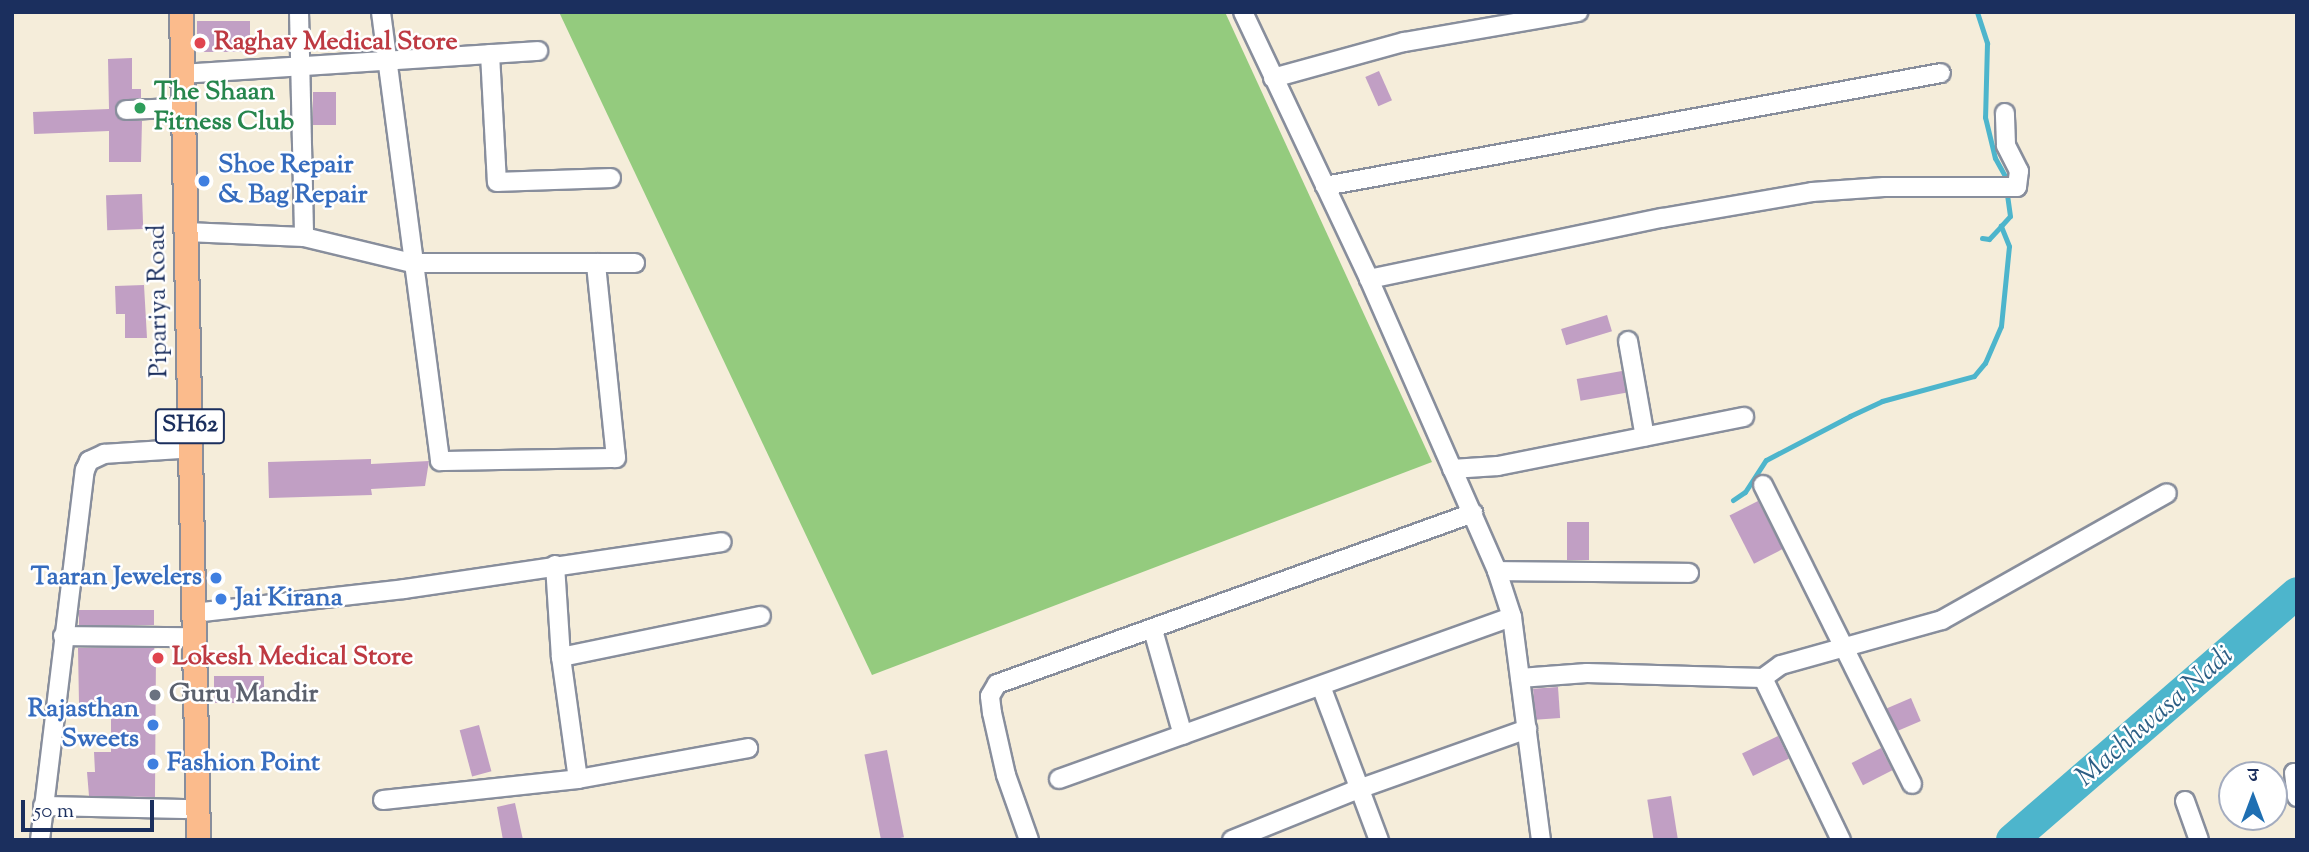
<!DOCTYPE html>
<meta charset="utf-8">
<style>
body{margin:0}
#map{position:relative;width:2309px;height:852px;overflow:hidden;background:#f5edda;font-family:"Sorts Mill Goudy","Noto Serif Devanagari",serif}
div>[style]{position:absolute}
.green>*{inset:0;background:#94cb7e}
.stream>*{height:5px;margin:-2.5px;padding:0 2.5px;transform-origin:2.5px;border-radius:2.5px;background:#4db5cc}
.river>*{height:32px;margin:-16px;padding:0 16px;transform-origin:16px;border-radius:16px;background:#4db5cc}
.building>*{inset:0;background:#c19fc4;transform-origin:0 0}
.roads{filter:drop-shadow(2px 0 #888e9c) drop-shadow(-2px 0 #888e9c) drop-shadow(0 2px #888e9c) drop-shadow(0 -2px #888e9c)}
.minor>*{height:18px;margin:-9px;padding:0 9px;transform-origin:9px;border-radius:9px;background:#fff}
.major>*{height:23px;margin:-11.5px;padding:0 11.5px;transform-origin:11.5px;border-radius:11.5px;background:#fbbb8c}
.dots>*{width:19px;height:19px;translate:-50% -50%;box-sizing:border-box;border:4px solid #fff;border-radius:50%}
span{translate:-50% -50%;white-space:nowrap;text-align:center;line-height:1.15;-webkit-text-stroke:5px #fff;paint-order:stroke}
.shield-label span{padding:2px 5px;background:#fff;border:2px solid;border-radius:5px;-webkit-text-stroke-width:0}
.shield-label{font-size:24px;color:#1b2f5e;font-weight:700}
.health-label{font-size:26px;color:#be3a42;font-weight:700}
.left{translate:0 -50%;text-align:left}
.leisure-label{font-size:26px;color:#27864d;font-weight:700}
.shop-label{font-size:26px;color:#366cbe;font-weight:700}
.right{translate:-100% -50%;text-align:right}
.street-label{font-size:26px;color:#1b2f5e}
.worship-label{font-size:26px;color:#5b616d;font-weight:700}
.water-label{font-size:28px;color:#2c5e84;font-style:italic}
.frame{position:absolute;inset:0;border:14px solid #1b2f5e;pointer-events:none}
.north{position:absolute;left:2218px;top:761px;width:70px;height:70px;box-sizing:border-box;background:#fff;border:2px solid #a4acbf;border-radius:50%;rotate:0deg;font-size:19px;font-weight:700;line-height:28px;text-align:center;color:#1b2f5e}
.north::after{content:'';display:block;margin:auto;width:24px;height:32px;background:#1f6fb2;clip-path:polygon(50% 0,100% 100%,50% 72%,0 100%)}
.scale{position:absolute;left:21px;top:800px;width:133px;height:32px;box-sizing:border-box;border:4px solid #1b2f5e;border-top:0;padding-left:9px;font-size:21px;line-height:24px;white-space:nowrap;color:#1b2f5e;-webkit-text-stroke:5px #fff;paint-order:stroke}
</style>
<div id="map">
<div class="green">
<i style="clip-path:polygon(559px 12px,1225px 12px,1432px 462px,872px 675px)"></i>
</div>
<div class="stream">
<i style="left:1977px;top:12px;width:33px;rotate:72deg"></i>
<i style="left:1987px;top:43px;width:74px;rotate:91.5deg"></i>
<i style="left:1985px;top:117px;width:42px;rotate:76.3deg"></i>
<i style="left:1995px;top:158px;width:21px;rotate:61deg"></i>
<i style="left:1982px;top:238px;width:7px;rotate:8deg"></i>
<i style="left:1989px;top:239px;width:18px;rotate:-47deg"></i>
<i style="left:1733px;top:500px;width:14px;rotate:-34deg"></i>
<i style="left:1745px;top:492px;width:38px;rotate:-57deg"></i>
<i style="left:1766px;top:460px;width:95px;rotate:-27.6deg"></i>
<i style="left:1850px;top:416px;width:35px;rotate:-25deg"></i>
<i style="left:1882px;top:401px;width:95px;rotate:-15.2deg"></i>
<i style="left:1974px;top:376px;width:17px;rotate:-50deg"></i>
<i style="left:1985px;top:363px;width:40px;rotate:-66.6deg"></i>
<i style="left:2001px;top:326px;width:80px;rotate:-84.3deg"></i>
<i style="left:2009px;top:246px;width:22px;rotate:-112deg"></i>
<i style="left:2001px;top:226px;width:13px;rotate:-48deg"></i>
<i style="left:2010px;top:216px;width:21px;rotate:-98deg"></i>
</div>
<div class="river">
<i style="left:2012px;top:840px;width:377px;rotate:-40.9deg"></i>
</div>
<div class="building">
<i style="left:250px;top:21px;width:31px;height:53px;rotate:90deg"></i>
<i style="clip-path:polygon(132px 58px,132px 89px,141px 89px,141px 98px,121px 100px,115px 111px,121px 120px,142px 121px,141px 162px,109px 162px,109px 131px,34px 134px,33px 112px,109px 109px,108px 59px)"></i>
<i style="left:1379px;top:71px;width:32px;height:15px;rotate:66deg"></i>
<i style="left:313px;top:92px;width:23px;height:33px"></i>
<i style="left:142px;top:194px;width:35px;height:36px;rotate:88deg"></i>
<i style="clip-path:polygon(144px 285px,147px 338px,125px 338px,125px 314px,116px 314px,115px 286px)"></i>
<i style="left:1607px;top:315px;width:17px;height:48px;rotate:73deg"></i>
<i style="left:1622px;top:371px;width:22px;height:46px;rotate:80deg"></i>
<i style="clip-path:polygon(371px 459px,371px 464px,429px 461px,425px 486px,371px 489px,372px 495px,269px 498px,268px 462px)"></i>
<i style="left:1758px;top:501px;width:54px;height:32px;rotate:63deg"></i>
<i style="left:1567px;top:522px;width:22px;height:38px"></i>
<i style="left:79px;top:610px;width:75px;height:15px"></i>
<i style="clip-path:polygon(78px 648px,154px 648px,156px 651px,155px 797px,89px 796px,87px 772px,95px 772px,94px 752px,111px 752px,111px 717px,106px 717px,106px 704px,79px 704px)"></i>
<i style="left:264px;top:676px;width:27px;height:50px;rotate:90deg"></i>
<i style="left:1558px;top:687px;width:31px;height:25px;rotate:86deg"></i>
<i style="left:1911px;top:698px;width:25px;height:26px;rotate:67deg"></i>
<i style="left:479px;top:725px;width:48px;height:20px;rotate:75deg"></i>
<i style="left:1778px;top:736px;width:25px;height:40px;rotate:64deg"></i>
<i style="left:1881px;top:748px;width:25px;height:33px;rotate:63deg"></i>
<i style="left:887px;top:750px;width:89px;height:23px;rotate:79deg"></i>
<i style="left:1671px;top:796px;width:45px;height:24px;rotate:81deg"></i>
<i style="clip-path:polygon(515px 803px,523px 840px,503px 840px,497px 807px)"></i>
</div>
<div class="roads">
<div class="minor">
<i style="left:299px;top:12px;width:225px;rotate:88.7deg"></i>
<i style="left:381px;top:12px;width:453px;rotate:82.5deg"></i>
<i style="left:440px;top:461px;width:176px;rotate:-1deg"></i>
<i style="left:616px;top:458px;width:196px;rotate:-95.9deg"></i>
<i style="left:1243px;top:12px;width:295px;rotate:64.7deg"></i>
<i style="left:1369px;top:279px;width:319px;rotate:66.3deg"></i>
<i style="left:1497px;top:571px;width:48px;rotate:71.9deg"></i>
<i style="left:1512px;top:617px;width:225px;rotate:82.6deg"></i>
<i style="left:490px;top:54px;width:128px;rotate:86.9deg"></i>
<i style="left:497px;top:182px;width:114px;rotate:-2deg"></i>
<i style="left:182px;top:74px;width:357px;rotate:-3.7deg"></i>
<i style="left:1273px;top:78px;width:136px;rotate:-15.4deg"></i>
<i style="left:1404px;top:42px;width:177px;rotate:-9.8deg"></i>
<i style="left:126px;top:110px;width:47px;rotate:-2.4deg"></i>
<i style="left:1325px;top:186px;width:626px;rotate:-10.39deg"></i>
<i style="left:186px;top:232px;width:118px;rotate:2.4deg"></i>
<i style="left:304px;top:237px;width:111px;rotate:13.5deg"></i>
<i style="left:412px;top:263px;width:223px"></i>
<i style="left:1369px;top:279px;width:299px;rotate:-11.8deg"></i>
<i style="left:1662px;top:218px;width:152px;rotate:-9.8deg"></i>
<i style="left:1812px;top:192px;width:72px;rotate:-4deg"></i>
<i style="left:1884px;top:187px;width:133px"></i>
<i style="left:2017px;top:187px;width:16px;rotate:-83deg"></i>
<i style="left:2019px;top:171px;width:29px;rotate:-117deg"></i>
<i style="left:2006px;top:145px;width:32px;rotate:-92deg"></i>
<i style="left:1628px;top:341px;width:97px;rotate:80deg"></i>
<i style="left:1452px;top:469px;width:46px;rotate:-3.7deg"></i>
<i style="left:1498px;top:466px;width:251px;rotate:-11.3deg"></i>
<i style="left:1763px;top:485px;width:334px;rotate:63.5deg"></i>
<i style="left:555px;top:565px;width:92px;rotate:86.3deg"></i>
<i style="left:561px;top:657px;width:123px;rotate:82.1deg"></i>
<i style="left:1497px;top:571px;width:192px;rotate:0.6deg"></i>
<i style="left:194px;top:613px;width:211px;rotate:-6.5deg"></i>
<i style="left:404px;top:589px;width:321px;rotate:-8.4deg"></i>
<i style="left:1153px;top:630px;width:109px;rotate:74.1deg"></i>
<i style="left:63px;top:636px;width:120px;rotate:0.5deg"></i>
<i style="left:561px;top:657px;width:204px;rotate:-11.6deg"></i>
<i style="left:1520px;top:678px;width:67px;rotate:-4.3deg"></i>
<i style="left:1587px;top:673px;width:176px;rotate:1.6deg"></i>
<i style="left:1763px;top:678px;width:22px;rotate:-36deg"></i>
<i style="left:1781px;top:665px;width:167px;rotate:-15.6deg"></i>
<i style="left:1942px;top:620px;width:258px;rotate:-29.4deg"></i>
<i style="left:1763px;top:678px;width:180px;rotate:64.3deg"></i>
<i style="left:1321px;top:686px;width:165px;rotate:69.4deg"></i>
<i style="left:2294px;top:773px;width:24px;rotate:83deg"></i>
<i style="left:1059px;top:779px;width:481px;rotate:-19.7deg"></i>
<i style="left:383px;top:800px;width:196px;rotate:-6.1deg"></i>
<i style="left:578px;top:779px;width:173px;rotate:-10.3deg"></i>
<i style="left:2185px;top:801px;width:41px;rotate:70.3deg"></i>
<i style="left:43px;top:806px;width:143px;rotate:1.2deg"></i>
<i style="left:40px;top:840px;width:373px;rotate:-83.1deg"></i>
<i style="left:85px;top:470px;width:10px;rotate:-66deg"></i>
<i style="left:89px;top:461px;width:17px;rotate:-25deg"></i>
<i style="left:104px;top:454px;width:75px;rotate:-3.8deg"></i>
<i style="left:1029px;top:840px;width:69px;rotate:-109.5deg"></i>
<i style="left:1006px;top:775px;width:64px;rotate:-102.7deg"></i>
<i style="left:992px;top:713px;width:17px;rotate:-97deg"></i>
<i style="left:990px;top:696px;width:14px;rotate:-60deg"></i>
<i style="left:997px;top:684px;width:506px;rotate:-19.76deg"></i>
<i style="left:1232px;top:840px;width:131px;rotate:-22deg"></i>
<i style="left:1353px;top:791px;width:185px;rotate:-19.6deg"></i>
</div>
<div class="major">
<i style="left:181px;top:12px;width:828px;rotate:88.82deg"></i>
</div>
</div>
<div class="dots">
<i style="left:200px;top:43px;background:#e0444e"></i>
<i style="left:140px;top:108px;background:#2e9e5b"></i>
<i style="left:204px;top:181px;background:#3f7fe0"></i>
<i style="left:216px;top:578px;background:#3f7fe0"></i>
<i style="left:221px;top:599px;background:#3f7fe0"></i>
<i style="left:158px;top:658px;background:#e0444e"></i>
<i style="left:155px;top:695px;background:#6b7280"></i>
<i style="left:153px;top:725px;background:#3f7fe0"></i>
<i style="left:153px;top:764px;background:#3f7fe0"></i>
</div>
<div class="shield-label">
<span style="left:190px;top:426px">SH62</span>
</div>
<div class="health-label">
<span class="left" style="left:214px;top:43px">Raghav Medical Store</span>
<span class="left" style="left:172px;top:658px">Lokesh Medical Store</span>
</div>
<div class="leisure-label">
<span class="left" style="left:154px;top:108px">The Shaan<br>Fitness Club</span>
</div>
<div class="shop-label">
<span class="left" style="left:218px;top:181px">Shoe Repair<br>&amp; Bag Repair</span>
<span class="right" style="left:202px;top:578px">Taaran Jewelers</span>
<span class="left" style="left:235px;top:599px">Jai Kirana</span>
<span class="right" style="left:139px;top:725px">Rajasthan<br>Sweets</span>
<span class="left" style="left:167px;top:764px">Fashion Point</span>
</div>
<div class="street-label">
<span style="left:159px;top:301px;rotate:-91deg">Pipariya Road</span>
</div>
<div class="worship-label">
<span class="left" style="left:169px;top:695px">Guru Mandir</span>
</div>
<div class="water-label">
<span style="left:2155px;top:717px;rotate:-41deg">Machhwasa Nadi</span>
</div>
<div class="frame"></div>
<div class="north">उ</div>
<div class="scale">50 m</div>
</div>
